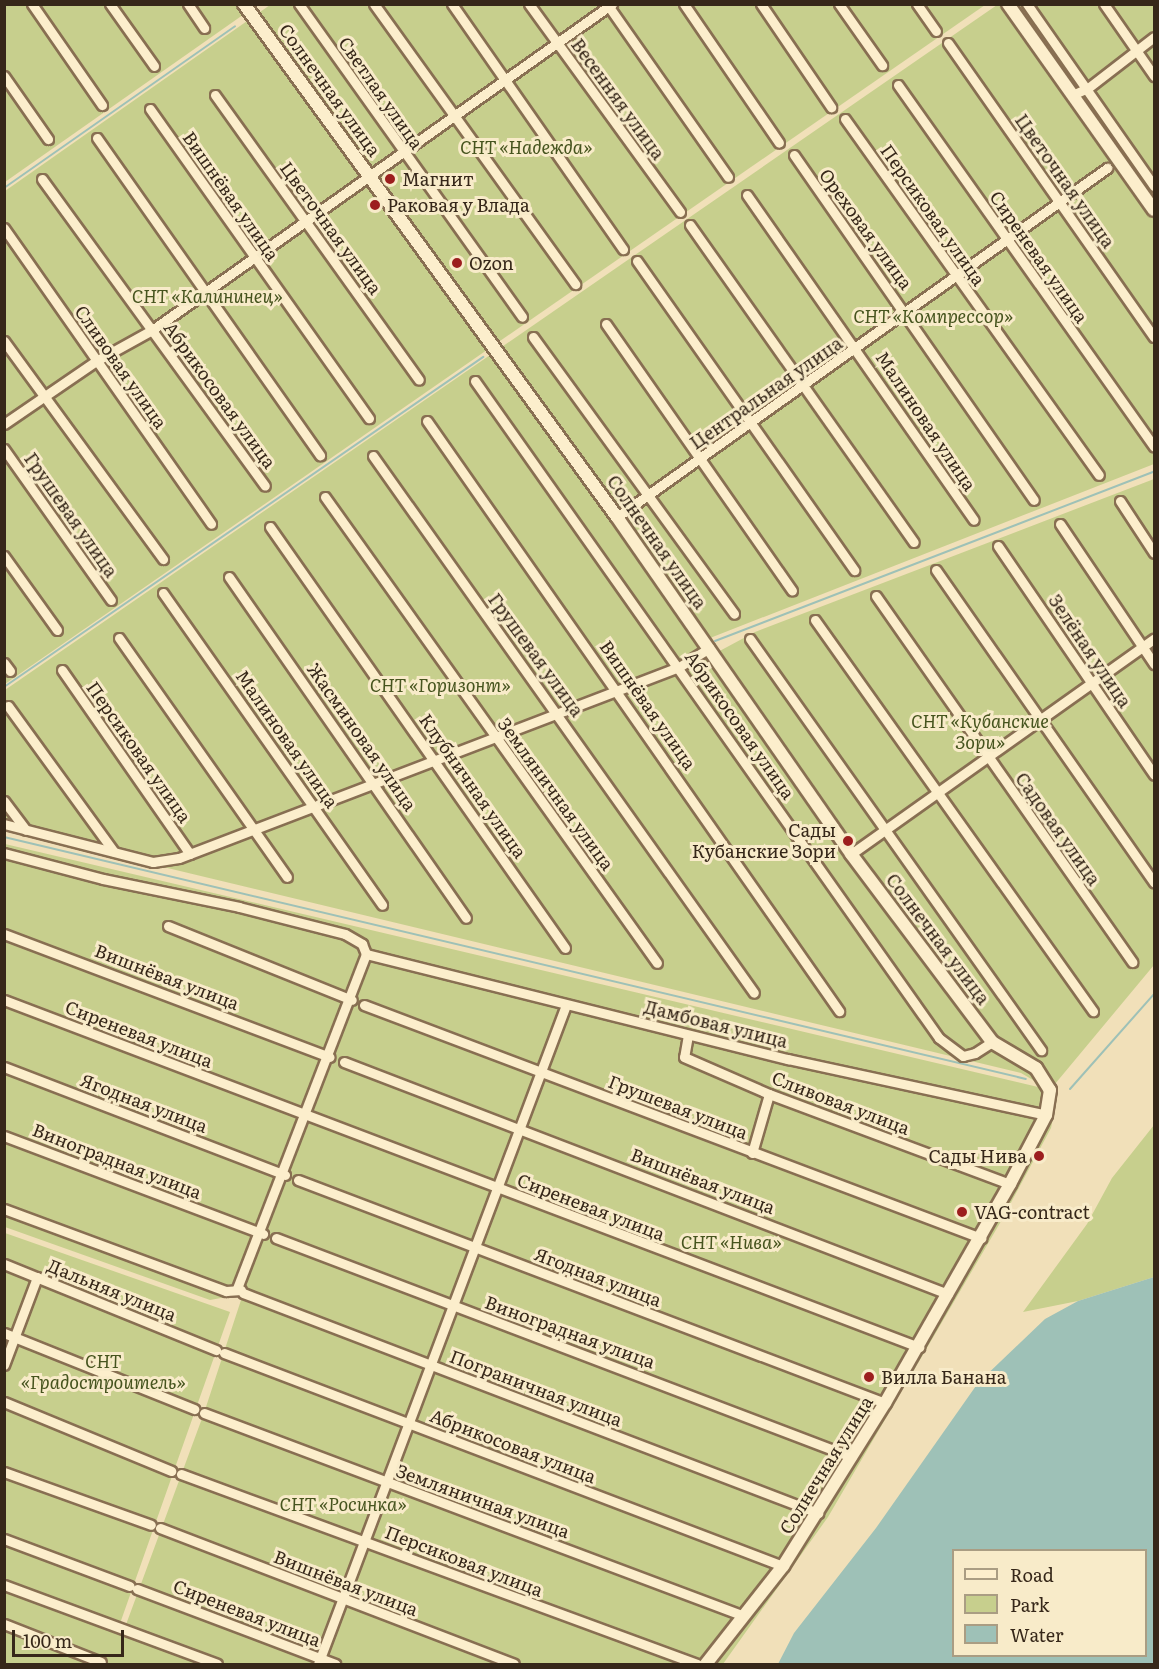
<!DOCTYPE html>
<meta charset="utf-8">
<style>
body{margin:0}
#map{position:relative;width:1159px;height:1669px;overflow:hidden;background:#f1e0b9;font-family:Literata,serif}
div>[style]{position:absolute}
.green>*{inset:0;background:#c7cf8d}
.water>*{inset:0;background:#9ec1b7}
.stream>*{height:2px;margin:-1px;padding:0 1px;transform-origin:1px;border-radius:1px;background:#9ec1b7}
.roads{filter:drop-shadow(2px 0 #886f52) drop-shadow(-2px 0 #886f52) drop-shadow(0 2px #886f52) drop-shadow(0 -2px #886f52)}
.street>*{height:9px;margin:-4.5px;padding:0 4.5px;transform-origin:4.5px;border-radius:4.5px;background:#fceecc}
.secondary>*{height:12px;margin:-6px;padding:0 6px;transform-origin:6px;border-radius:6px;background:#fceecc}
.dots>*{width:16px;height:16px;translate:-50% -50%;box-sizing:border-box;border:3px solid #f8ebc9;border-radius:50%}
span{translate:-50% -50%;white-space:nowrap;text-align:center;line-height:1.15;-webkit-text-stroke:6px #f8ebc9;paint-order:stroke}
.street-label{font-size:18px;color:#362719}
.park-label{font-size:18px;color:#46541e;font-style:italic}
.poi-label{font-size:18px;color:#362719}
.left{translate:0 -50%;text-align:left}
.right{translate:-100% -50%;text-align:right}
.frame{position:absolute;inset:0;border:6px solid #362719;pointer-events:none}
.legend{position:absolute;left:952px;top:1549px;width:195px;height:108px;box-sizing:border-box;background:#f8ebc9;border:2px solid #aa9d83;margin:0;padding:8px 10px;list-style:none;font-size:18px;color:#362719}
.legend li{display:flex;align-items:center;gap:12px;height:30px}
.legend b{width:30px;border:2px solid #aa9d83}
.scale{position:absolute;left:12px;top:1630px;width:112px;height:27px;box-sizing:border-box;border:3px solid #362719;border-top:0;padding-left:8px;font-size:18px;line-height:21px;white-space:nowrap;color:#362719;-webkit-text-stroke:4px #f8ebc9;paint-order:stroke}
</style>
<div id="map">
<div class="green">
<i style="clip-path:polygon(5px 5px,257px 5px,5px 182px)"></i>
<i style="clip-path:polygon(270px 5px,985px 5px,5px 684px,5px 191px)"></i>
<i style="clip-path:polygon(997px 5px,1013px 5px,1154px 206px,1154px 464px,705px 640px,714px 654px,755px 632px,1154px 479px,1154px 965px,1050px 1090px,1021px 1073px,5px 829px,5px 690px)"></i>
<i style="clip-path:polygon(1017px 5px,1154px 5px,1154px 200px)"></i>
<i style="clip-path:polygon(5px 844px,1038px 1087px,1055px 1108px,1051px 1128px,1000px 1223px,828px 1517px,723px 1664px,217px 1664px,124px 1630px,204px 1413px,243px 1294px,210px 1300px,5px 1227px)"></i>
<i style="clip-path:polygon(1154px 1125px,1154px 1277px,1078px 1301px,1023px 1312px,1087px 1224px,1112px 1178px)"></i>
<i style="clip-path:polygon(5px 1233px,230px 1312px,117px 1632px,204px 1664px,5px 1664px)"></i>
</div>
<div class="water">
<i style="clip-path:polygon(evenodd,1154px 1277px,1154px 1664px,778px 1664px,794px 1633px,876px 1528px,978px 1383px,1045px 1319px,1078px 1301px,1154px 1277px,954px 1550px,1146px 1550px,1146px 1656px,954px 1656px,954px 1550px)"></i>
</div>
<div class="stream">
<i style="left:4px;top:188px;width:282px;rotate:-35deg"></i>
<i style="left:715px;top:641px;width:470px;rotate:-21.1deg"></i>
<i style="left:4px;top:687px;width:582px;rotate:-34.56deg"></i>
<i style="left:4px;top:837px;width:1050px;rotate:13.32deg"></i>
<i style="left:1070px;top:1089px;width:127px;rotate:-48.5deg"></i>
</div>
<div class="roads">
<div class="street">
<i style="left:32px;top:4px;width:123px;rotate:55.3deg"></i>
<i style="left:110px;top:4px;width:76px;rotate:54.6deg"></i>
<i style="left:188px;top:4px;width:29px;rotate:56deg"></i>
<i style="left:299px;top:4px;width:384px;rotate:54.5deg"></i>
<i style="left:374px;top:4px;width:345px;rotate:54.3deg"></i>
<i style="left:452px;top:4px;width:299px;rotate:55.1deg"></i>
<i style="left:529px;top:4px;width:257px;rotate:54deg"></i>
<i style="left:607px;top:4px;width:211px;rotate:55deg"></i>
<i style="left:684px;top:4px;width:168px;rotate:55.6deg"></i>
<i style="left:761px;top:4px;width:125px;rotate:55.8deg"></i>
<i style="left:839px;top:4px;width:75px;rotate:54.8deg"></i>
<i style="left:917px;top:4px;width:33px;rotate:55deg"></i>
<i style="left:1027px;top:4px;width:222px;rotate:55.1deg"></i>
<i style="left:1104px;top:4px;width:88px;rotate:55.2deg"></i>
<i style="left:948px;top:43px;width:359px;rotate:55deg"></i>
<i style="left:4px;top:76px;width:77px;rotate:55.1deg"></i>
<i style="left:898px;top:85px;width:443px;rotate:54.7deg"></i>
<i style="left:215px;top:95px;width:350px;rotate:54.4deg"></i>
<i style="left:1072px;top:95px;width:17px;rotate:-24deg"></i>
<i style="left:1088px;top:88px;width:83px;rotate:-37.7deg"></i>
<i style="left:150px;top:109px;width:379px;rotate:54.7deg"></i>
<i style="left:845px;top:119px;width:437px;rotate:54.5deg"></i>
<i style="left:97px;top:138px;width:388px;rotate:54.9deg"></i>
<i style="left:794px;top:155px;width:420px;rotate:55.2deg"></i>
<i style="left:42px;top:179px;width:379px;rotate:54deg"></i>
<i style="left:747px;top:195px;width:396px;rotate:55.1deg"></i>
<i style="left:690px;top:225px;width:388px;rotate:54.8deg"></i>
<i style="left:4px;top:228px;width:361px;rotate:55deg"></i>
<i style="left:637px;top:261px;width:378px;rotate:54.9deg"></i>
<i style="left:606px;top:324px;width:325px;rotate:55.1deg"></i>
<i style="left:533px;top:337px;width:342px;rotate:54deg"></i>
<i style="left:4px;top:341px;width:270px;rotate:53.9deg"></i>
<i style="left:475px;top:381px;width:804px;rotate:54.77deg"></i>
<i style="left:939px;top:1038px;width:30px;rotate:37deg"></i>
<i style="left:963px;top:1056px;width:12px;rotate:-14deg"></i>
<i style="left:975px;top:1053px;width:20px;rotate:-33deg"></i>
<i style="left:427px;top:421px;width:720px;rotate:55.07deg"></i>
<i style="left:4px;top:424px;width:112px;rotate:-34.4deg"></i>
<i style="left:96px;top:361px;width:64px;rotate:-29deg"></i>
<i style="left:152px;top:330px;width:564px;rotate:-35.33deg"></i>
<i style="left:4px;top:449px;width:185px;rotate:54.7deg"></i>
<i style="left:373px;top:456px;width:658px;rotate:54.64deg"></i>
<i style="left:325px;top:497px;width:572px;rotate:54.53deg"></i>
<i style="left:1120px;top:501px;width:62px;rotate:56.8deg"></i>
<i style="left:617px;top:517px;width:602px;rotate:-35.46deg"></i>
<i style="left:1060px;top:524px;width:169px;rotate:56.1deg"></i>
<i style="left:270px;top:527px;width:514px;rotate:54.98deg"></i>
<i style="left:998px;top:546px;width:277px;rotate:55.7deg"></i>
<i style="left:4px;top:556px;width:91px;rotate:54.4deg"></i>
<i style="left:936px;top:570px;width:381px;rotate:55.1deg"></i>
<i style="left:229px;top:577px;width:415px;rotate:55.2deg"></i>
<i style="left:163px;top:593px;width:381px;rotate:54.9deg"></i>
<i style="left:876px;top:596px;width:447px;rotate:55deg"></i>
<i style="left:815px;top:620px;width:480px;rotate:54.6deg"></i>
<i style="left:119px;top:638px;width:292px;rotate:54.9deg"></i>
<i style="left:750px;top:639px;width:504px;rotate:54.7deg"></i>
<i style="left:4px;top:663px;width:10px;rotate:53deg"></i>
<i style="left:62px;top:670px;width:224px;rotate:55.2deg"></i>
<i style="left:8px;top:706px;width:180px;rotate:54deg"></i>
<i style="left:4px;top:801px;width:36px;rotate:53deg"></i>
<i style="left:4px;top:824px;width:154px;rotate:14.3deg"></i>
<i style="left:153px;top:862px;width:26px;rotate:-9deg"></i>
<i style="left:179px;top:858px;width:535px;rotate:-20.91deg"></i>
<i style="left:679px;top:667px;width:36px;rotate:-32deg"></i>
<i style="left:4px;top:853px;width:102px;rotate:14.7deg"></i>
<i style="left:103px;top:879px;width:139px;rotate:11.6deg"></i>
<i style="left:239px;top:907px;width:109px;rotate:14.3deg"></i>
<i style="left:345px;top:934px;width:20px;rotate:30deg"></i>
<i style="left:362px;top:944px;width:11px;rotate:68deg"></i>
<i style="left:366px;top:954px;width:359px;rotate:111.1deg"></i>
<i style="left:851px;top:854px;width:372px;rotate:-35.4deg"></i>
<i style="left:168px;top:926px;width:198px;rotate:21.9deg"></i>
<i style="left:4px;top:934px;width:348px;rotate:20.7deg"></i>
<i style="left:366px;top:954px;width:435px;rotate:14deg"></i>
<i style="left:788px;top:1059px;width:264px;rotate:12.2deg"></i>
<i style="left:4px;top:1000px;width:979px;rotate:20.77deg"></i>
<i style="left:364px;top:1005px;width:660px;rotate:20.69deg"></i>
<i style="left:688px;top:1035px;width:22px;rotate:100deg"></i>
<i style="left:684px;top:1057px;width:93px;rotate:23.5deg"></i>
<i style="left:769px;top:1094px;width:257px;rotate:20.5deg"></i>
<i style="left:344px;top:1062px;width:647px;rotate:21.01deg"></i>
<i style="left:4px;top:1067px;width:301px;rotate:21deg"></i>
<i style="left:4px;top:1136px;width:277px;rotate:20.7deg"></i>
<i style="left:752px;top:1153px;width:61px;rotate:-73.9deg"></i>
<i style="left:298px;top:1180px;width:628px;rotate:20.8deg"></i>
<i style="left:4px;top:1209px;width:237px;rotate:20.3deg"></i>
<i style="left:226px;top:1291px;width:15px;rotate:-4deg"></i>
<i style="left:276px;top:1238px;width:616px;rotate:20.82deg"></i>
<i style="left:4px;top:1264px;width:229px;rotate:22.1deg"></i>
<i style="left:243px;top:1293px;width:616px;rotate:20.94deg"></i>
<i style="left:4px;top:1333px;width:205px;rotate:21.8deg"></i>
<i style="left:224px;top:1353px;width:598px;rotate:20.86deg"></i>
<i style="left:4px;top:1365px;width:94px;rotate:-69.4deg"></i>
<i style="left:4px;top:1402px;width:181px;rotate:22.4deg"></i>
<i style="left:204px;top:1413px;width:577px;rotate:20.6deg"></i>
<i style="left:4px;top:1472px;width:156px;rotate:19.8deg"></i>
<i style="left:181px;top:1474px;width:550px;rotate:20.21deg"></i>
<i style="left:160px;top:1528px;width:379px;rotate:21deg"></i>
<i style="left:4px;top:1539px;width:134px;rotate:20.5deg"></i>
<i style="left:4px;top:1585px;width:227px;rotate:20.3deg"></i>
<i style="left:137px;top:1589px;width:212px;rotate:20.7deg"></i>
<i style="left:4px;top:1624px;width:104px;rotate:21.4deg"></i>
<i style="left:318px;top:1664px;width:704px;rotate:-69.38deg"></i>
</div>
<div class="secondary">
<i style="left:244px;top:4px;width:634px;rotate:53.98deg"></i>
<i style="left:617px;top:517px;width:410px;rotate:55.2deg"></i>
<i style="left:851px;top:854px;width:235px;rotate:53.1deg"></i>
<i style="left:992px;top:1042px;width:51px;rotate:30.6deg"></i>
<i style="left:1036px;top:1068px;width:26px;rotate:58deg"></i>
<i style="left:1050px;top:1090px;width:25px;rotate:99deg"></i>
<i style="left:1046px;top:1115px;width:78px;rotate:117.6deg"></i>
<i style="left:1010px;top:1184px;width:252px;rotate:119.7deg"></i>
<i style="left:885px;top:1403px;width:192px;rotate:122deg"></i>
<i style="left:783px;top:1566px;width:125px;rotate:128.2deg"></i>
<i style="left:1008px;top:4px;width:252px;rotate:54.7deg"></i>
</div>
</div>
<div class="dots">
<i style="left:390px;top:179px;background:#9c1e1e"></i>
<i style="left:375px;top:205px;background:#9c1e1e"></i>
<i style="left:457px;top:263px;background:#9c1e1e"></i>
<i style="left:848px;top:841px;background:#9c1e1e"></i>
<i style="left:1039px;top:1156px;background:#9c1e1e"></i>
<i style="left:962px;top:1212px;background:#9c1e1e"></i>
<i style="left:869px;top:1377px;background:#9c1e1e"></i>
</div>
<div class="street-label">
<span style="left:330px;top:90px;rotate:54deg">Солнечная улица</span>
<span style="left:381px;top:93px;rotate:55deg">Светлая улица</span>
<span style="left:618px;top:99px;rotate:54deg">Весенняя улица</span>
<span style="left:1065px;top:181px;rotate:55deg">Цветочная улица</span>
<span style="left:231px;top:196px;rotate:55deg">Вишнёвая улица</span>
<span style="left:933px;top:215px;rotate:55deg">Персиковая улица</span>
<span style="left:331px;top:228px;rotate:54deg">Цветочная улица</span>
<span style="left:866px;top:229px;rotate:54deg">Ореховая улица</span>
<span style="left:1039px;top:257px;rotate:55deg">Сиреневая улица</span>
<span style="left:121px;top:367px;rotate:55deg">Сливовая улица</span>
<span style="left:766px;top:393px;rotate:-35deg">Центральная улица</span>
<span style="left:220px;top:395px;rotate:54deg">Абрикосовая улица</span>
<span style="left:926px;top:421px;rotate:56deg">Малиновая улица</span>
<span style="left:71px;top:515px;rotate:55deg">Грушевая улица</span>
<span style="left:657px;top:542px;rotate:55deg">Солнечная улица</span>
<span style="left:1090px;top:651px;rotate:56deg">Зелёная улица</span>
<span style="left:536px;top:655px;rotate:54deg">Грушевая улица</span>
<span style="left:648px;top:705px;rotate:55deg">Вишнёвая улица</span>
<span style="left:740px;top:725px;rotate:55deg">Абрикосовая улица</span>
<span style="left:362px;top:737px;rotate:55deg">Жасминовая улица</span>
<span style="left:287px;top:739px;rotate:55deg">Малиновая улица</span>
<span style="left:139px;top:752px;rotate:55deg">Персиковая улица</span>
<span style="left:473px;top:786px;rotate:55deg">Клубничная улица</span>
<span style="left:556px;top:794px;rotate:54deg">Земляничная улица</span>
<span style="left:1058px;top:829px;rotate:55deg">Садовая улица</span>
<span style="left:938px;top:939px;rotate:53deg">Солнечная улица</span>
<span style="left:167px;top:977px;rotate:21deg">Вишнёвая улица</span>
<span style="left:716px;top:1024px;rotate:14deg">Дамбовая улица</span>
<span style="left:139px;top:1034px;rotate:21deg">Сиреневая улица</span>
<span style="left:144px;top:1103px;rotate:21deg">Ягодная улица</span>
<span style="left:841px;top:1103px;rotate:21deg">Сливовая улица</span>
<span style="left:678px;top:1107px;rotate:21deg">Грушевая улица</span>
<span style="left:117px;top:1161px;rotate:21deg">Виноградная улица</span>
<span style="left:703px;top:1181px;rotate:21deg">Вишнёвая улица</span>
<span style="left:591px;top:1207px;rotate:21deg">Сиреневая улица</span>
<span style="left:598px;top:1277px;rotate:21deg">Ягодная улица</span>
<span style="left:112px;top:1290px;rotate:22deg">Дальняя улица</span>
<span style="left:570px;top:1332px;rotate:20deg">Виноградная улица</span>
<span style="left:536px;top:1388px;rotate:21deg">Пограничная улица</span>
<span style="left:513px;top:1446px;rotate:21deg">Абрикосовая улица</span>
<span style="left:826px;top:1465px;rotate:-58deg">Солнечная улица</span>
<span style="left:483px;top:1501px;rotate:20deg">Земляничная улица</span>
<span style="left:464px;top:1561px;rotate:21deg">Персиковая улица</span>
<span style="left:346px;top:1583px;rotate:21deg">Вишнёвая улица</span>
<span style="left:247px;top:1613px;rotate:21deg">Сиреневая улица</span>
</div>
<div class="park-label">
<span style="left:526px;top:147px">СНТ «Надежда»</span>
<span style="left:207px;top:296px">СНТ «Калининец»</span>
<span style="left:933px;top:316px">СНТ «Компрессор»</span>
<span style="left:440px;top:685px">СНТ «Горизонт»</span>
<span style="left:980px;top:732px">СНТ «Кубанские<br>Зори»</span>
<span style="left:731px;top:1242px">СНТ «Нива»</span>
<span style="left:103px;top:1372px">СНТ<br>«Градостроитель»</span>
<span style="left:343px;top:1504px">СНТ «Росинка»</span>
</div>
<div class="poi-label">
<span class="left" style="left:402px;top:179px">Магнит</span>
<span class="left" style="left:387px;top:205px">Раковая у Влада</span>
<span class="left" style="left:469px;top:263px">Ozon</span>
<span class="right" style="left:836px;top:841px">Сады<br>Кубанские Зори</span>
<span class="right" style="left:1027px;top:1156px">Сады Нива</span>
<span class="left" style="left:974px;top:1212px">VAG-contract</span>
<span class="left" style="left:881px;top:1377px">Вилла Банана</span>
</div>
<div class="frame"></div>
<ul class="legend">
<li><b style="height:8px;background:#fceecc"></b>Road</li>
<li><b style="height:16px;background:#c7cf8d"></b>Park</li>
<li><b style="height:16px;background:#9ec1b7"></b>Water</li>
</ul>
<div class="scale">100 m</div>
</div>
